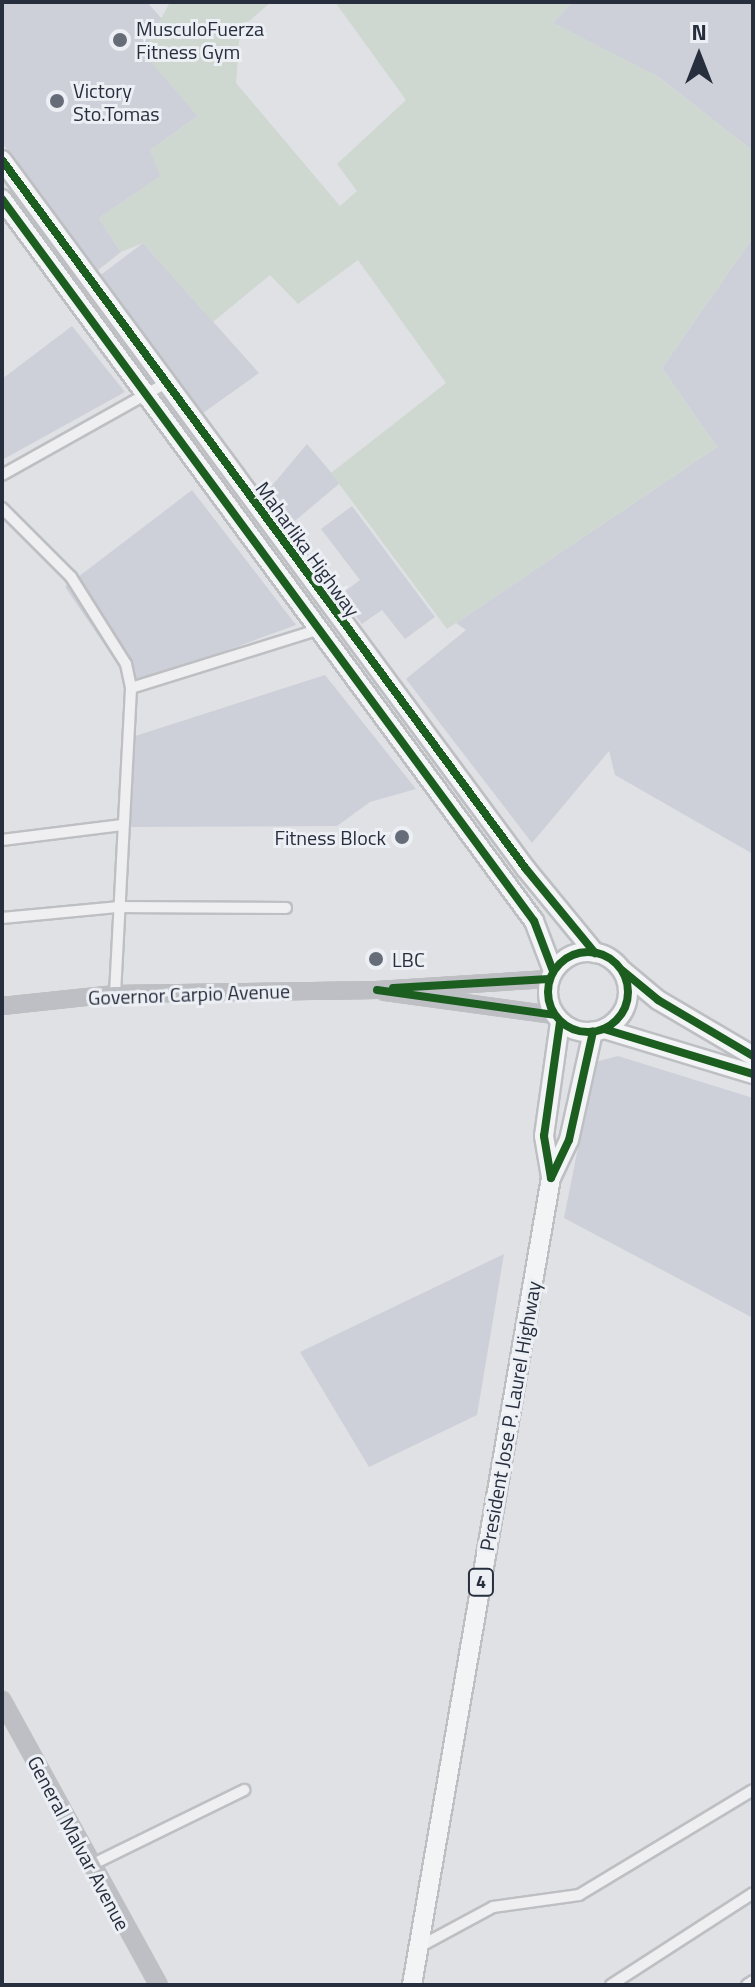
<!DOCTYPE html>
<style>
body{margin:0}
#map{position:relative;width:755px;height:1987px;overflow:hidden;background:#dfe1e5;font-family:"Titillium Web",sans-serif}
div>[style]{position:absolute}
.built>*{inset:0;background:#cdd0d8}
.green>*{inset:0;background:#cfd8d0}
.roads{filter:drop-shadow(2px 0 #bebfc3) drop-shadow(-2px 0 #bebfc3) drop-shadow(0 2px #bebfc3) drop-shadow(0 -2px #bebfc3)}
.street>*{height:10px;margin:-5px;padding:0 5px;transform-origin:5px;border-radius:5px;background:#efeff1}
.secondary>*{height:14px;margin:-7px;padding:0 7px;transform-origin:7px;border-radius:7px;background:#bdbfc4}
.highway>*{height:18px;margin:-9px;padding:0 9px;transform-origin:9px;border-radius:9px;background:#f3f4f5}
.highway>.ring{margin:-9px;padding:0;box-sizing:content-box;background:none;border:18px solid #f3f4f5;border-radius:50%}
.cycleway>*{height:8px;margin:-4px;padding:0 4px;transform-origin:4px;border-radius:4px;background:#1b5e20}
.cycleway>.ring{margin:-4px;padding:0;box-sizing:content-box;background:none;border:8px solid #1b5e20;border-radius:50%}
.dots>*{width:22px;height:22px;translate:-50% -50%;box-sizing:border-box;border:4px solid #eceff4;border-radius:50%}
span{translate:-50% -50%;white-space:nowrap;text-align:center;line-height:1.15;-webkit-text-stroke:6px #eceff4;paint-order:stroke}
.shield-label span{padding:2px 6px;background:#eceff4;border:2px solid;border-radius:6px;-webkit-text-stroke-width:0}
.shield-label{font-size:18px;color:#272e3d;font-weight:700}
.poi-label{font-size:20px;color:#272e3d}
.left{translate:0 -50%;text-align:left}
.right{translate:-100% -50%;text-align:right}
.street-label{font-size:20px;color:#272e3d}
.frame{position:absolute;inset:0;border:4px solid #272e3d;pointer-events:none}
.north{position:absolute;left:659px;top:16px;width:80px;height:80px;-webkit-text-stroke:6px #eceff4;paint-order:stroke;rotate:0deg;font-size:22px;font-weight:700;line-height:32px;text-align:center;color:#272e3d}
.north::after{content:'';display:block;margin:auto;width:28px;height:36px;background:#272e3d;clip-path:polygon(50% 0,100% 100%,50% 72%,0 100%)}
</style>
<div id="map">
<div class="built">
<i style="clip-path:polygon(2px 2px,147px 2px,162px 19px,144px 53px,198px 116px,150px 150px,161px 176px,99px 218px,121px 252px,97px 271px,2px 143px)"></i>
<i style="clip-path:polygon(572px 2px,753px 2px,753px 151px,660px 78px,553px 23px)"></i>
<i style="clip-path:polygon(753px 237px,753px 854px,615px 775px,609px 751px,532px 843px,406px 679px,466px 630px,456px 623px,717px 447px,662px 368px)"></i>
<i style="clip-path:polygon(143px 243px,259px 373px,203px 413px,98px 277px)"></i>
<i style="clip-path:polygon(72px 326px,125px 392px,2px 460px,2px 379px)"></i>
<i style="clip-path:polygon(307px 444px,340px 483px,290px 525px,265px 494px)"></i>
<i style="clip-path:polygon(192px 490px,296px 625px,132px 685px,65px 587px)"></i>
<i style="clip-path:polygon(352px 506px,435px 617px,405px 639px,382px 610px,362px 624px,340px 595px,360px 580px,321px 529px)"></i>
<i style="clip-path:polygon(325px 675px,416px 789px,370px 802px,337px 826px,126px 827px,129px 738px)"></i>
<i style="clip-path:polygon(618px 1056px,753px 1098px,753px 1318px,564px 1218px,595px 1062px)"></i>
<i style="clip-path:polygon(504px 1254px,477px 1415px,369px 1467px,300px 1352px)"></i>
</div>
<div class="green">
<i style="clip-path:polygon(170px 2px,271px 2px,240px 29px,236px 83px,340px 206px,357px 191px,337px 164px,406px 100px,335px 2px,572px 2px,553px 23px,660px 78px,753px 151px,753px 237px,662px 368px,717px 447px,447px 629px,331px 473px,446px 383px,358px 260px,298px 304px,270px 275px,213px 322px,143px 243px,121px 252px,99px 218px,160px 176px,150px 150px,198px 116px,143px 53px)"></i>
</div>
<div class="roads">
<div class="street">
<i style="left:2px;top:475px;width:188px;rotate:-29.3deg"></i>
<i style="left:2px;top:508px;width:98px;rotate:45deg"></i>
<i style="left:71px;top:577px;width:103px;rotate:57.7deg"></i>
<i style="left:126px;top:664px;width:25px;rotate:78deg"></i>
<i style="left:2px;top:840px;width:121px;rotate:-7.1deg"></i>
<i style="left:2px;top:918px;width:118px;rotate:-5.4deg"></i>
<i style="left:119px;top:907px;width:167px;rotate:0.3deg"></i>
<i style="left:115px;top:994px;width:306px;rotate:-87deg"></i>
<i style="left:131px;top:688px;width:199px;rotate:-17.3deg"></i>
<i style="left:89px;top:1866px;width:173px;rotate:-26.1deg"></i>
<i style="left:419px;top:1947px;width:84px;rotate:-28.4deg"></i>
<i style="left:493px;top:1907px;width:87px;rotate:-7.9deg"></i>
<i style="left:579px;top:1895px;width:203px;rotate:-31.1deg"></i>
<i style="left:611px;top:1985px;width:169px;rotate:-32.9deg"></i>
<i style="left:747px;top:1985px;width:7px;rotate:-34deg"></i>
</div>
<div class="secondary">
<i style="left:385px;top:992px;width:171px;rotate:7.8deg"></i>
<i style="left:2px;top:1006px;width:114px;rotate:-6.1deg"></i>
<i style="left:115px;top:994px;width:262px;rotate:-0.9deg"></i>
<i style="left:377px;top:990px;width:172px;rotate:-3.7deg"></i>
<i style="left:2px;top:1700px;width:325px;rotate:61.2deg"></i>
</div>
<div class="highway">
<i style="left:2px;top:160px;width:882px;rotate:53.53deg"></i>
<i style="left:526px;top:869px;width:109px;rotate:50.6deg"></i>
<i style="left:2px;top:199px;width:897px;rotate:53.62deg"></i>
<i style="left:534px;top:921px;width:53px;rotate:69.2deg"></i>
<i class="ring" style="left:548px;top:952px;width:62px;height:62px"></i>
<i style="left:622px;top:970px;width:47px;rotate:39.8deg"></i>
<i style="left:658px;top:1000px;width:110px;rotate:30.5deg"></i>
<i style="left:604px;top:1029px;width:156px;rotate:16.8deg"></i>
<i style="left:551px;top:1177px;width:42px;rotate:-99.7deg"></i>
<i style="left:544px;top:1136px;width:115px;rotate:-82deg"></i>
<i style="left:412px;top:1985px;width:819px;rotate:-80.23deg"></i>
<i style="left:551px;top:1178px;width:42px;rotate:-64.7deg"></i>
<i style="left:569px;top:1140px;width:111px;rotate:-77.5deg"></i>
</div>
</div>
<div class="cycleway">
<i style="left:2px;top:160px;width:882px;rotate:53.53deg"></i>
<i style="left:526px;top:869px;width:109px;rotate:50.6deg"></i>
<i style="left:2px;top:199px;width:897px;rotate:53.62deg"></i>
<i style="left:534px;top:921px;width:53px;rotate:69.2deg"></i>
<i class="ring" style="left:548px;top:952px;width:72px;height:72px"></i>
<i style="left:623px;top:971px;width:45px;rotate:39.6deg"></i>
<i style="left:658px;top:1000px;width:110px;rotate:30.5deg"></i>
<i style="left:393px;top:988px;width:156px;rotate:-3.3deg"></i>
<i style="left:377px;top:990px;width:179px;rotate:8deg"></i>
<i style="left:604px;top:1029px;width:156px;rotate:16.8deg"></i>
<i style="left:551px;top:1178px;width:43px;rotate:-99.5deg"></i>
<i style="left:544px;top:1136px;width:115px;rotate:-82deg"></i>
<i style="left:551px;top:1178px;width:42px;rotate:-64.7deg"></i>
<i style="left:569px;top:1140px;width:111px;rotate:-77.5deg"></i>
</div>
<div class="dots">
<i style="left:120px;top:40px;background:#676d78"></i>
<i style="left:57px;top:101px;background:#676d78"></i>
<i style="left:402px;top:837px;background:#676d78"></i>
<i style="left:376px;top:959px;background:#676d78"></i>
</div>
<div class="shield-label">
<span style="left:481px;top:1582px">4</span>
</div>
<div class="poi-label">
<span class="left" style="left:136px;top:40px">MusculoFuerza<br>Fitness Gym</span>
<span class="left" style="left:73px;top:102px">Victory<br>Sto.Tomas</span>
<span class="right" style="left:386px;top:837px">Fitness Block</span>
<span class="left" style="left:392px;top:959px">LBC</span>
</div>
<div class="street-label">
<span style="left:308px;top:549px;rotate:54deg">Maharlika Highway</span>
<span style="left:189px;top:994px;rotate:-2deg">Governor Carpio Avenue</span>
<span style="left:510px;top:1416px;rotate:-80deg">President Jose P. Laurel Highway</span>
<span style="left:79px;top:1843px;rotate:62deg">General Malvar Avenue</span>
</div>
<div class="frame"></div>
<div class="north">N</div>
</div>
